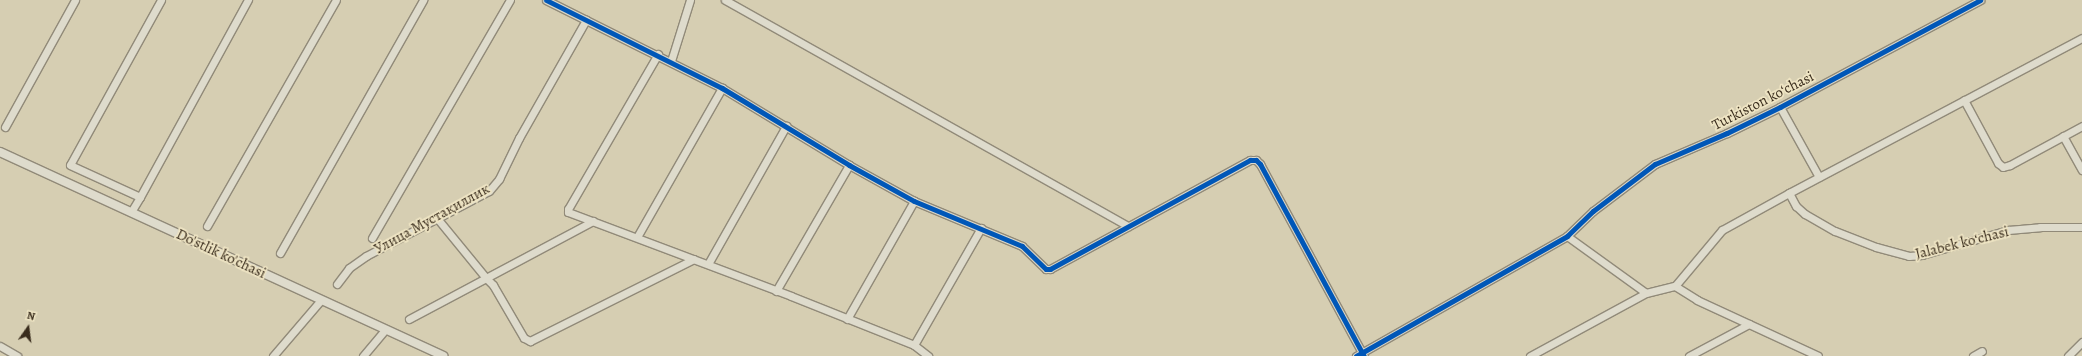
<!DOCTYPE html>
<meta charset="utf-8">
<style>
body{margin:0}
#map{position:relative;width:2082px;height:356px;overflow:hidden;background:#d6ceb2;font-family:Alegreya,serif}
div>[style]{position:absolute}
.roads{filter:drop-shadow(1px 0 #918a79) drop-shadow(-1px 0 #918a79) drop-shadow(0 1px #918a79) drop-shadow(0 -1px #918a79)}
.minor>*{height:7px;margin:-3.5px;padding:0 3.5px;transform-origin:3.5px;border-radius:3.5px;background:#dedbcc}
.tertiary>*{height:8px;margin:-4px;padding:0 4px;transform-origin:4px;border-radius:4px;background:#dedbcc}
.cycleway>*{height:5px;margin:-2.5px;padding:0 2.5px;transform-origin:2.5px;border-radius:2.5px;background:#0057b8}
span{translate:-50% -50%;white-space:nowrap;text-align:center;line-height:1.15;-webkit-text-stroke:3.5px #eee4c3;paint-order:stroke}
.street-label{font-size:15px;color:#392c1c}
.north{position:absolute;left:8px;top:308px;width:40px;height:40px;-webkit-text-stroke:3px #eee4c3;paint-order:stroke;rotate:14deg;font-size:11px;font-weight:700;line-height:16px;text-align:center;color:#392c1c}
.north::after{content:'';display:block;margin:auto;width:14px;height:18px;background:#392c1c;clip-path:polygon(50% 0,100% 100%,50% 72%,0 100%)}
</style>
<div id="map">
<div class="roads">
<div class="minor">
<i style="left:161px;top:0;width:188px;rotate:118.9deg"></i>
<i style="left:70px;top:165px;width:77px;rotate:24.6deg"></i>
<i style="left:140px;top:197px;width:225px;rotate:-61.3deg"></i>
<i style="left:546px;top:0;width:197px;rotate:26.6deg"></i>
<i style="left:722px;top:88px;width:149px;rotate:31.2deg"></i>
<i style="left:849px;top:165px;width:74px;rotate:29deg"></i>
<i style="left:914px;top:201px;width:117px;rotate:22.6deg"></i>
<i style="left:1022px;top:246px;width:33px;rotate:44deg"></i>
<i style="left:1046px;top:269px;width:4px"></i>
<i style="left:1050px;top:269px;width:228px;rotate:-28.6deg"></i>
<i style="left:1250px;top:160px;width:6px"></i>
<i style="left:1256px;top:160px;width:6px;rotate:45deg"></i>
<i style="left:1260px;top:164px;width:218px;rotate:61.6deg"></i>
<i style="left:725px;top:0;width:462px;rotate:29.3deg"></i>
<i style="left:658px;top:54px;width:179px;rotate:120.1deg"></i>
<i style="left:568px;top:209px;width:3px;rotate:90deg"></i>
<i style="left:568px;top:212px;width:238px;rotate:20.6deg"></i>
<i style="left:791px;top:296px;width:132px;rotate:21.7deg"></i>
<i style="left:914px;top:345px;width:18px;rotate:38deg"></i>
<i style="left:671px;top:61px;width:64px;rotate:-72.7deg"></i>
<i style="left:1964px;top:100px;width:72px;rotate:61.6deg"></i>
<i style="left:1998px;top:163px;width:6px;rotate:39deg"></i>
<i style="left:2003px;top:167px;width:7px;rotate:-16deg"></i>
<i style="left:2010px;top:165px;width:82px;rotate:-28.4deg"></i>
<i style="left:1780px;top:107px;width:80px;rotate:60.9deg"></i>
<i style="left:5px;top:127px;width:145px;rotate:-61.1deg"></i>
<i style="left:2063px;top:136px;width:39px;rotate:61deg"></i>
<i style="left:1789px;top:193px;width:15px;rotate:62deg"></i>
<i style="left:1796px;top:206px;width:12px;rotate:42deg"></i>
<i style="left:1805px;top:214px;width:34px;rotate:30deg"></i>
<i style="left:1835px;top:231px;width:44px;rotate:21.3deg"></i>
<i style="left:1876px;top:247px;width:34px;rotate:15deg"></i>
<i style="left:1909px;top:256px;width:13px;rotate:-4deg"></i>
<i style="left:1922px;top:255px;width:90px;rotate:-16.2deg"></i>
<i style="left:2008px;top:230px;width:32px;rotate:-5deg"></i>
<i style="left:2040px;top:227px;width:42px"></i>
<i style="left:131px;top:212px;width:17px;rotate:-59deg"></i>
<i style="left:593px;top:221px;width:121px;rotate:152deg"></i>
<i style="left:486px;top:278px;width:10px;rotate:45deg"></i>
<i style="left:493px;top:285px;width:61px;rotate:59.7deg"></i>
<i style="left:524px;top:338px;width:7px;rotate:27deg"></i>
<i style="left:530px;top:341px;width:183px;rotate:-26.6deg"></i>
<i style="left:207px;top:226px;width:260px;rotate:-60.3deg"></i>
<i style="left:1567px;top:236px;width:97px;rotate:35.8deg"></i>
<i style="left:1646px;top:293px;width:30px;rotate:-14deg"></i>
<i style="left:1675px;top:286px;width:26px;rotate:32deg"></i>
<i style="left:1697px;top:300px;width:133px;rotate:24.8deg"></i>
<i style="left:637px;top:237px;width:172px;rotate:-60.3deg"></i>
<i style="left:372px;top:238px;width:275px;rotate:-59.9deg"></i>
<i style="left:280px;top:253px;width:291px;rotate:-60.5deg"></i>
<i style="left:708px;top:264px;width:159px;rotate:-60.5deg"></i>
<i style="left:337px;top:284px;width:20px;rotate:-53deg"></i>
<i style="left:349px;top:268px;width:21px;rotate:-35deg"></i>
<i style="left:366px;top:256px;width:139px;rotate:-27.9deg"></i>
<i style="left:489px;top:191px;width:16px;rotate:-50deg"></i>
<i style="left:499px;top:179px;width:46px;rotate:-64deg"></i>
<i style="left:519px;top:138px;width:136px;rotate:-60.4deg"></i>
<i style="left:1675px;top:286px;width:73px;rotate:-50deg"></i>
<i style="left:1722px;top:230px;width:77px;rotate:-28.9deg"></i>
<i style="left:1789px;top:193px;width:331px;rotate:-27.9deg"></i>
<i style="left:776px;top:291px;width:146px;rotate:-59.9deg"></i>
<i style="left:409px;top:319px;width:87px;rotate:-28deg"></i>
<i style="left:486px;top:278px;width:79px;rotate:-129.3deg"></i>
<i style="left:847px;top:319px;width:136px;rotate:-60.4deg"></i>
<i style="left:914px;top:345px;width:135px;rotate:-60.2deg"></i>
<i style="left:0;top:346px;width:20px;rotate:30deg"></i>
<i style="left:273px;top:356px;width:74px;rotate:-49.4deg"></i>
<i style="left:363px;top:356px;width:34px;rotate:-50deg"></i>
<i style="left:1356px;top:356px;width:243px;rotate:-29.6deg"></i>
<i style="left:1567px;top:236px;width:36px;rotate:-44deg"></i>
<i style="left:1593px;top:211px;width:78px;rotate:-37.2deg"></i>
<i style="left:1655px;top:164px;width:78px;rotate:-23.3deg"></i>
<i style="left:1727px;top:133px;width:59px;rotate:-26.1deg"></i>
<i style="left:1780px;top:107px;width:227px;rotate:-28.1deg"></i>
<i style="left:1530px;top:356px;width:132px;rotate:-28.5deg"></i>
<i style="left:1689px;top:356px;width:68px;rotate:-28.1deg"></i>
<i style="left:1973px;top:356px;width:10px;rotate:-29deg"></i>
<i style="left:2068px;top:356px;width:20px;rotate:-45deg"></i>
</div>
<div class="tertiary">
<i style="left:0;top:152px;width:488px;rotate:24.7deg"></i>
</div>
</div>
<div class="cycleway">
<i style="left:546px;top:0;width:197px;rotate:26.6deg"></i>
<i style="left:722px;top:88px;width:149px;rotate:31.2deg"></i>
<i style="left:849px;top:165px;width:74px;rotate:29deg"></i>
<i style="left:914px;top:201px;width:117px;rotate:22.6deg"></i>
<i style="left:1022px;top:246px;width:33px;rotate:44deg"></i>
<i style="left:1046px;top:269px;width:4px"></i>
<i style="left:1050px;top:269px;width:228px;rotate:-28.6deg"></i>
<i style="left:1250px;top:160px;width:6px"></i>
<i style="left:1256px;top:160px;width:6px;rotate:45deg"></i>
<i style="left:1260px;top:164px;width:218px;rotate:61.6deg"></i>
<i style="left:1356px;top:356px;width:243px;rotate:-29.6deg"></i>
<i style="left:1567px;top:236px;width:36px;rotate:-44deg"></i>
<i style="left:1593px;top:211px;width:78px;rotate:-37.2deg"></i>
<i style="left:1655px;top:164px;width:78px;rotate:-23.3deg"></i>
<i style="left:1727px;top:133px;width:59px;rotate:-26.1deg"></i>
<i style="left:1780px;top:107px;width:227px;rotate:-28.1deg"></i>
</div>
<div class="street-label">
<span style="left:1763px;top:101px;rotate:-27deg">Turkiston koʻchasi</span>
<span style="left:432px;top:219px;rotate:-29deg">Улица Мустақиллик</span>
<span style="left:1962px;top:243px;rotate:-14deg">Jalabek koʻchasi</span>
<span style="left:221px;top:254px;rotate:25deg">Do'stlik ko'chasi</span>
</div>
<div class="north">N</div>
</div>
